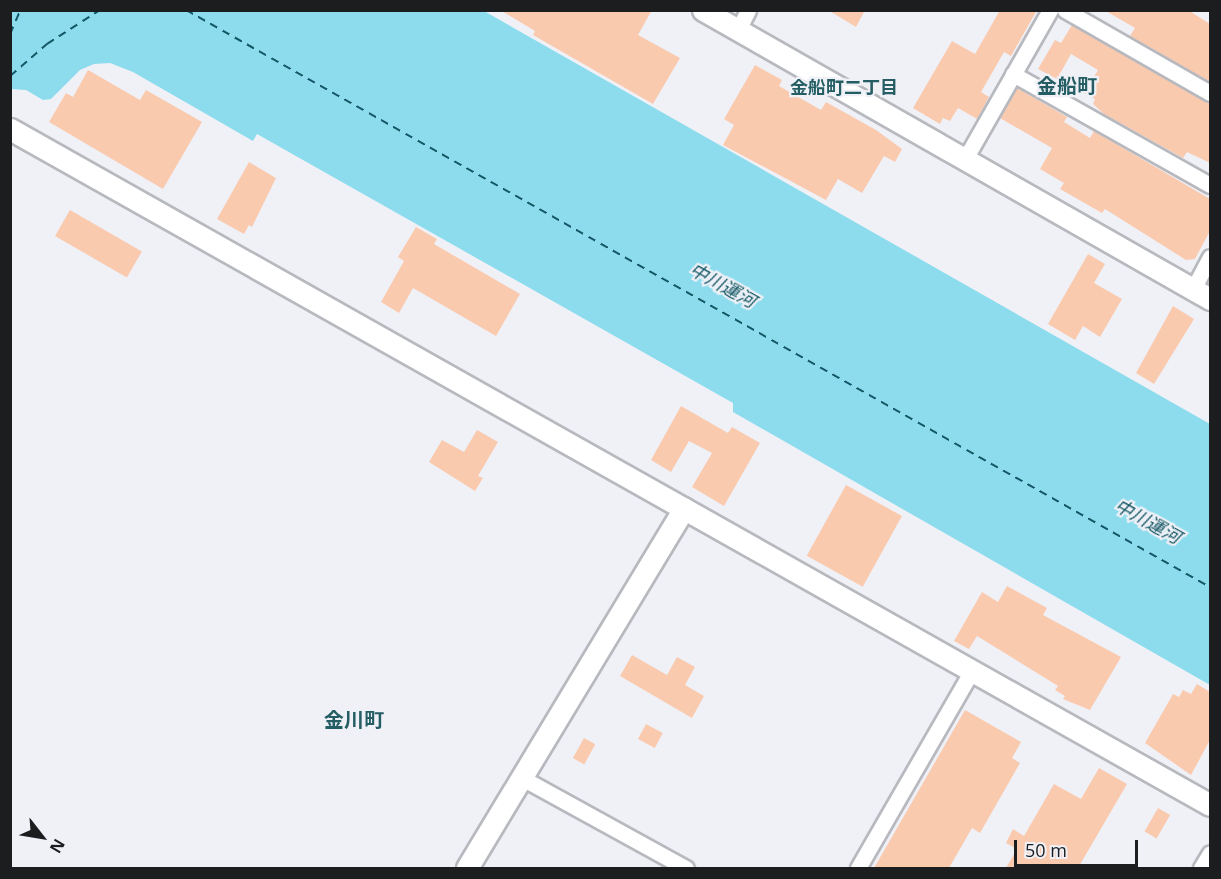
<!DOCTYPE html>
<meta charset="utf-8">
<style>
body{margin:0}
#map{position:relative;width:1221px;height:879px;overflow:hidden;background:#eff1f7;font-family:"Open Sans","Noto Sans JP",sans-serif}
div>[style]{position:absolute}
.water>*{inset:0;background:#8cdcee}
.ferry>*{height:1.5px;margin-top:-0.75px;transform-origin:0;background:repeating-linear-gradient(90deg,#135764 0 8px,transparent 0 14px)}
.building>*{inset:0;background:#facaaf;transform-origin:0 0}
.roads{filter:drop-shadow(2px 0 #b7b9bf) drop-shadow(-2px 0 #b7b9bf) drop-shadow(0 2px #b7b9bf) drop-shadow(0 -2px #b7b9bf)}
.street>*{height:15px;margin:-7.5px;padding:0 7.5px;transform-origin:7.5px;border-radius:7.5px;background:#fff}
.secondary>*{height:21px;margin:-10.5px;padding:0 10.5px;transform-origin:10.5px;border-radius:10.5px;background:#fff}
span{translate:-50% -50%;white-space:nowrap;text-align:center;line-height:1.15;-webkit-text-stroke:4.5px #eff1f7;paint-order:stroke}
.neighbourhood-label{font-size:18px;color:#245e64;font-weight:700}
.water-label{font-size:18px;color:#135764;font-style:italic}
.quarter-label{font-size:20px;color:#245e64;font-weight:700}
.frame{position:absolute;inset:0;border:12px solid #1c1d1f;pointer-events:none}
.north{position:absolute;left:12px;top:807px;width:60px;height:60px;-webkit-text-stroke:4px #eff1f7;paint-order:stroke;rotate:121deg;font-size:16px;font-weight:700;line-height:24px;text-align:center;color:#1c1d1f}
.north::after{content:'';display:block;margin:auto;width:21px;height:27px;background:#1c1d1f;clip-path:polygon(50% 0,100% 100%,50% 72%,0 100%)}
.scale{position:absolute;left:1014px;top:840px;width:124px;height:27px;box-sizing:border-box;border:3px solid #1c1d1f;border-top:0;padding-left:8px;font-size:18px;line-height:21px;white-space:nowrap;color:#1c1d1f;-webkit-text-stroke:4px #eff1f7;paint-order:stroke}
</style>
<div id="map">
<div class="water">
<i style="clip-path:polygon(11px 10px,484px 11px,1210px 424px,1210px 685px,733px 412px,733px 403px,257px 134px,253px 141px,133px 72px,110px 63px,94px 64px,80px 70px,51px 99px,43px 100px,26px 90px,11px 89px)"></i>
</div>
<div class="ferry">
<i style="left:186px;top:10px;width:1175px;rotate:29.4deg"></i>
<i style="left:10px;top:34px;width:26px;rotate:-67deg"></i>
<i style="left:10px;top:76px;width:49px;rotate:-40.9deg"></i>
<i style="left:47px;top:44px;width:63px;rotate:-32.7deg"></i>
</div>
<div class="building">
<i style="clip-path:polygon(500px 10px,652px 10px,638px 35px,680px 58px,653px 104px,533px 35px,535px 31px)"></i>
<i style="clip-path:polygon(828px 10px,865px 10px,856px 27px)"></i>
<i style="clip-path:polygon(1000px 10px,1037px 10px,1011px 56px,1004px 52px,981px 92px,989px 97px,977px 119px,958px 108px,950px 121px,943px 118px,940px 124px,913px 108px,952px 41px,975px 54px)"></i>
<i style="clip-path:polygon(1104px 10px,1188px 10px,1210px 24px,1210px 82px,1130px 36px,1135px 28px)"></i>
<i style="clip-path:polygon(1072px 25px,1210px 103px,1210px 163px,1187px 152px,1183px 158px,1104px 114px,1093px 104px,1095px 99px,1084px 93px,1098px 70px,1071px 54px,1057px 79px,1038px 69px,1055px 40px,1061px 43px)"></i>
<i style="clip-path:polygon(755px 65px,782px 80px,779px 86px,821px 110px,826px 102px,876px 130px,902px 149px,895px 162px,884px 156px,862px 193px,838px 179px,826px 200px,723px 145px,734px 125px,724px 119px)"></i>
<i style="clip-path:polygon(88px 70px,140px 100px,146px 90px,202px 122px,163px 189px,49px 122px,66px 93px,73px 97px)"></i>
<i style="clip-path:polygon(1017px 88px,1067px 117px,1064px 122px,1090px 138px,1094px 131px,1210px 199px,1210px 231px,1195px 259px,1186px 260px,1105px 209px,1102px 213px,1060px 189px,1064px 183px,1040px 169px,1052px 148px,1000px 118px)"></i>
<i style="clip-path:polygon(249px 162px,276px 178px,252px 227px,249px 225px,244px 234px,217px 219px)"></i>
<i style="left:70px;top:210px;width:83px;height:30px;rotate:30deg"></i>
<i style="clip-path:polygon(416px 227px,437px 239px,434px 244px,520px 294px,496px 336px,413px 288px,399px 313px,381px 302px,404px 261px,398px 257px)"></i>
<i style="clip-path:polygon(1088px 254px,1105px 264px,1094px 283px,1122px 299px,1100px 337px,1083px 326px,1075px 340px,1048px 324px)"></i>
<i style="clip-path:polygon(1173px 306px,1194px 319px,1154px 384px,1136px 373px)"></i>
<i style="clip-path:polygon(681px 406px,728px 433px,732px 427px,760px 443px,724px 506px,692px 487px,712px 453px,689px 441px,671px 472px,651px 460px)"></i>
<i style="clip-path:polygon(477px 430px,498px 442px,478px 476px,483px 478px,475px 491px,429px 462px,442px 440px,464px 452px)"></i>
<i style="left:846px;top:485px;width:64px;height:81px;rotate:29deg"></i>
<i style="clip-path:polygon(1007px 586px,1047px 608px,1043px 615px,1121px 657px,1090px 710px,1063px 699px,1065px 696px,1055px 690px,1058px 686px,977px 636px,969px 649px,954px 641px,982px 592px,998px 602px)"></i>
<i style="clip-path:polygon(632px 655px,667px 675px,677px 657px,695px 667px,685px 685px,704px 696px,692px 718px,620px 676px)"></i>
<i style="clip-path:polygon(1197px 684px,1210px 692px,1210px 740px,1191px 775px,1145px 743px,1173px 694px,1179px 697px,1183px 690px,1191px 694px)"></i>
<i style="clip-path:polygon(965px 710px,1021px 742px,1012px 758px,1020px 763px,980px 833px,972px 828px,949px 868px,874px 868px)"></i>
<i style="left:646px;top:724px;width:19px;height:17px;rotate:28deg"></i>
<i style="left:584px;top:738px;width:13px;height:23px;rotate:29deg"></i>
<i style="clip-path:polygon(1099px 768px,1127px 784px,1078px 868px,1006px 868px,1017px 849px,1006px 843px,1013px 829px,1024px 836px,1054px 784px,1081px 799px)"></i>
<i style="left:1158px;top:808px;width:14px;height:27px;rotate:30deg"></i>
</div>
<div class="roads">
<div class="street">
<i style="left:1065px;top:10px;width:167px;rotate:29.8deg"></i>
<i style="left:738px;top:30px;width:22px;rotate:-63deg"></i>
<i style="left:1013px;top:74px;width:226px;rotate:29.4deg"></i>
<i style="left:965px;top:159px;width:172px;rotate:-60.3deg"></i>
<i style="left:1193px;top:289px;width:36px;rotate:-62deg"></i>
<i style="left:522px;top:778px;width:187px;rotate:28.8deg"></i>
<i style="left:858px;top:868px;width:226px;rotate:-60deg"></i>
<i style="left:1201px;top:868px;width:17px;rotate:-59deg"></i>
</div>
<div class="secondary">
<i style="left:703px;top:10px;width:584px;rotate:29.68deg"></i>
<i style="left:10px;top:129px;width:1377px;rotate:29.39deg"></i>
<i style="left:467px;top:868px;width:420px;rotate:-58.9deg"></i>
</div>
</div>
<div class="neighbourhood-label">
<span style="left:844px;top:87px">金船町二丁目</span>
</div>
<div class="water-label">
<span style="left:723px;top:285px;rotate:29deg">中川運河</span>
<span style="left:1148px;top:521px;rotate:29deg">中川運河</span>
</div>
<div class="quarter-label">
<span style="left:1067px;top:85px">金船町</span>
<span style="left:354px;top:719px">金川町</span>
</div>
<div class="frame"></div>
<div class="north">N</div>
<div class="scale">50 m</div>
</div>
